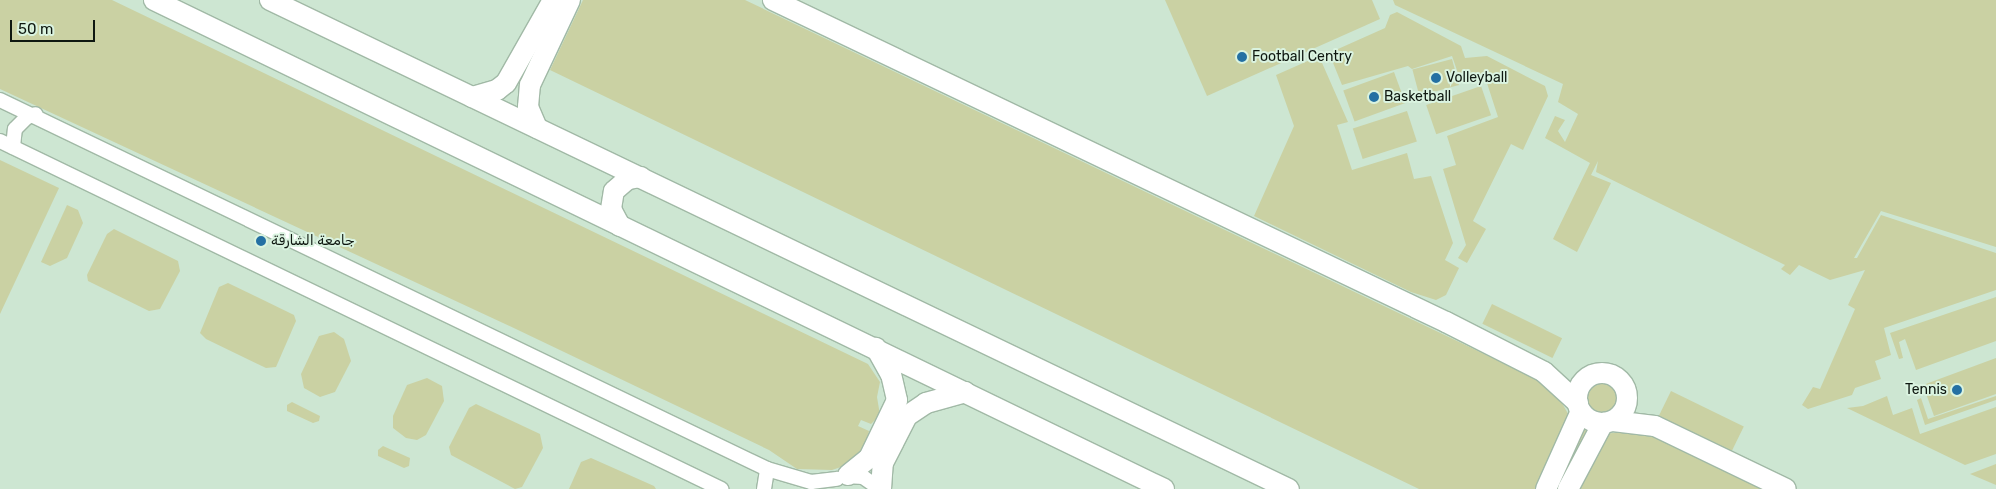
<!DOCTYPE html>
<meta charset="utf-8">
<style>
body{margin:0}
#map{position:relative;width:1996px;height:489px;overflow:hidden;background:#cde6d2;font-family:Rubik,"Noto Naskh Arabic",sans-serif}
div>[style]{position:absolute}
.green>*{inset:0;background:#cad1a3;transform-origin:0 0}
.round{border-radius:50%}
.roads{filter:drop-shadow(1px 0 #a1b9a6) drop-shadow(-1px 0 #a1b9a6) drop-shadow(0 1px #a1b9a6) drop-shadow(0 -1px #a1b9a6)}
.street>*{height:14px;margin:-7px;padding:0 7px;transform-origin:7px;border-radius:7px;background:#fff}
.secondary>*{height:20px;margin:-10px;padding:0 10px;transform-origin:10px;border-radius:10px;background:#fff}
.secondary>.ring{margin:-10px;padding:0;box-sizing:content-box;background:none;border:20px solid #fff;border-radius:50%}
.dots>*{width:14px;height:14px;translate:-50% -50%;box-sizing:border-box;border:2px solid #daf3e0;border-radius:50%}
span{translate:-50% -50%;white-space:nowrap;text-align:center;line-height:1.15;-webkit-text-stroke:4px #daf3e0;paint-order:stroke}
.poi-label{font-size:14px;color:#0e1710}
.left{translate:0 -50%;text-align:left}
.right{translate:-100% -50%;text-align:right}
.scale{position:absolute;left:10px;top:20px;width:85px;height:22px;box-sizing:border-box;border:2px solid #0e1710;border-top:0;padding-left:6px;font-size:15px;line-height:18px;white-space:nowrap;color:#0e1710;-webkit-text-stroke:4px #daf3e0;paint-order:stroke}
</style>
<div id="map">
<div class="green">
<i style="clip-path:polygon(0 0,112px 0,868px 364px,880px 382px,877px 397px,880px 415px,871px 424px,861px 420px,858px 426px,869px 431px,864px 453px,853px 463px,832px 470px,797px 469px,769px 450px,518px 330px,0 89px)"></i>
<i style="clip-path:polygon(583px 0,745px 0,1528px 375px,1549px 387px,1558px 396px,1571px 419px,1592px 435px,1645px 430px,1764px 489px,1419px 489px,550px 70px)"></i>
<i style="clip-path:polygon(1165px 0,1372px 0,1380px 19px,1207px 96px)"></i>
<i style="clip-path:polygon(1393px 0,1996px 0,1996px 247px,1881px 211px,1854px 258px,1857px 258px,1881px 215px,1996px 253px,1996px 290px,1884px 328px,1891px 355px,1875px 361px,1881px 379px,1855px 388px,1852px 395px,1808px 409px,1802px 405px,1813px 387px,1820px 389px,1855px 309px,1848px 305px,1865px 270px,1830px 280px,1799px 265px,1790px 275px,1781px 269px,1785px 265px,1596px 172px,1598px 161px,1591px 175px,1611px 183px,1577px 252px,1553px 239px,1590px 163px,1545px 138px,1555px 116px,1565px 120px,1558px 131px,1565px 142px,1578px 114px,1558px 102px,1563px 84px,1395px 5px)"></i>
<i style="clip-path:polygon(1397px 12px,1461px 46px,1465px 58px,1487px 56px,1545px 86px,1548px 96px,1523px 150px,1511px 144px,1473px 221px,1486px 229px,1467px 263px,1458px 258px,1466px 245px,1443px 169px,1456px 165px,1447px 136px,1498px 117px,1485px 77px,1461px 82px,1452px 56px,1412px 69px,1408px 66px,1342px 85px,1329px 53px,1385px 28px,1390px 15px)"></i>
<i style="clip-path:polygon(1319px 56px,1348px 122px,1337px 125px,1352px 170px,1407px 153px,1414px 179px,1431px 176px,1453px 243px,1445px 260px,1459px 268px,1446px 295px,1436px 300px,1411px 292px,1254px 216px,1294px 126px,1276px 75px)"></i>
<i style="left:1452px;top:59px;width:27px;height:41px;rotate:75deg"></i>
<i style="left:1394px;top:72px;width:33px;height:54px;rotate:70deg"></i>
<i style="left:1481px;top:86px;width:31px;height:58px;rotate:71deg"></i>
<i style="left:1407px;top:111px;width:32px;height:57px;rotate:72deg"></i>
<i style="clip-path:polygon(0 160px,59px 188px,0 314px)"></i>
<i style="clip-path:polygon(67px 205px,78px 210px,83px 223px,67px 258px,50px 266px,41px 262px)"></i>
<i style="clip-path:polygon(114px 229px,178px 261px,180px 271px,160px 309px,149px 311px,88px 281px,87px 275px,107px 234px)"></i>
<i style="clip-path:polygon(228px 283px,294px 315px,296px 321px,276px 367px,266px 368px,206px 339px,200px 333px,219px 287px)"></i>
<i style="clip-path:polygon(1996px 297px,1996px 341px,1916px 370px,1905px 339px,1899px 342px,1903px 358px,1899px 359px,1890px 333px)"></i>
<i style="left:1492px;top:304px;width:78px;height:22px;rotate:26deg"></i>
<i style="clip-path:polygon(334px 332px,344px 339px,351px 361px,335px 392px,320px 397px,304px 388px,301px 374px,319px 336px)"></i>
<i style="clip-path:polygon(1996px 358px,1996px 394px,1934px 416px,1923px 385px)"></i>
<i style="clip-path:polygon(427px 378px,442px 386px,444px 401px,426px 435px,417px 440px,406px 438px,393px 428px,393px 416px,407px 385px)"></i>
<i class="round" style="left:1583px;top:380px;width:38px;height:38px"></i>
<i style="left:1671px;top:391px;width:81px;height:29px;rotate:26deg"></i>
<i style="clip-path:polygon(1887px 396px,1893px 415px,1912px 408px,1920px 434px,1996px 407px,1996px 454px,1965px 465px,1847px 408px,1863px 406px)"></i>
<i style="clip-path:polygon(1996px 396px,1996px 400px,1925px 425px,1917px 400px,1921px 398px,1928px 419px)"></i>
<i style="clip-path:polygon(292px 402px,320px 416px,319px 421px,313px 423px,287px 411px,287px 405px)"></i>
<i style="clip-path:polygon(476px 404px,540px 434px,543px 448px,522px 487px,515px 489px,451px 455px,449px 447px,469px 408px)"></i>
<i style="clip-path:polygon(383px 446px,410px 458px,409px 466px,404px 468px,378px 456px,378px 450px)"></i>
<i style="clip-path:polygon(591px 458px,654px 486px,656px 489px,569px 489px,581px 462px)"></i>
<i style="clip-path:polygon(1996px 464px,1996px 485px,1970px 474px)"></i>
</div>
<div class="roads">
<div class="street">
<i style="left:0;top:100px;width:851px;rotate:25.69deg"></i>
<i style="left:767px;top:469px;width:46px;rotate:16.5deg"></i>
<i style="left:811px;top:482px;width:26px;rotate:-7deg"></i>
<i style="left:0;top:141px;width:801px;rotate:25.76deg"></i>
<i style="left:13px;top:147px;width:18px;rotate:-84deg"></i>
<i style="left:15px;top:129px;width:17px;rotate:-45deg"></i>
<i style="left:27px;top:117px;width:9px;rotate:-18deg"></i>
<i style="left:845px;top:476px;width:18px;rotate:3deg"></i>
<i style="left:863px;top:477px;width:21px;rotate:35deg"></i>
<i style="left:764px;top:489px;width:20px;rotate:-81deg"></i>
</div>
<div class="secondary">
<i style="left:154px;top:0;width:1122px;rotate:25.83deg"></i>
<i style="left:270px;top:0;width:1130px;rotate:25.64deg"></i>
<i style="left:773px;top:0;width:746px;rotate:25.57deg"></i>
<i style="left:1446px;top:322px;width:110px;rotate:27deg"></i>
<i style="left:1544px;top:372px;width:46px;rotate:42.4deg"></i>
<i style="left:472px;top:97px;width:26px;rotate:-16deg"></i>
<i style="left:497px;top:90px;width:11px;rotate:-38deg"></i>
<i style="left:506px;top:83px;width:95px;rotate:-60.5deg"></i>
<i style="left:537px;top:128px;width:23px;rotate:-113deg"></i>
<i style="left:528px;top:107px;width:22px;rotate:-85deg"></i>
<i style="left:530px;top:85px;width:94px;rotate:-64.8deg"></i>
<i style="left:620px;top:226px;width:19px;rotate:-118deg"></i>
<i style="left:611px;top:209px;width:18px;rotate:-81deg"></i>
<i style="left:614px;top:191px;width:18px;rotate:-41deg"></i>
<i style="left:628px;top:179px;width:13px;rotate:-9deg"></i>
<i class="ring" style="left:1577px;top:373px;width:30px;height:30px"></i>
<i style="left:1613px;top:421px;width:42px;rotate:6.8deg"></i>
<i style="left:1655px;top:426px;width:145px;rotate:25.7deg"></i>
<i style="left:848px;top:475px;width:27px;rotate:-39deg"></i>
<i style="left:869px;top:458px;width:64px;rotate:-64.2deg"></i>
<i style="left:897px;top:400px;width:26px;rotate:-103deg"></i>
<i style="left:891px;top:375px;width:31px;rotate:-119deg"></i>
<i style="left:881px;top:489px;width:26px;rotate:-86deg"></i>
<i style="left:883px;top:463px;width:53px;rotate:-62.9deg"></i>
<i style="left:907px;top:416px;width:23px;rotate:-34deg"></i>
<i style="left:926px;top:403px;width:41px;rotate:-15.4deg"></i>
<i style="left:1546px;top:489px;width:85px;rotate:-65.8deg"></i>
<i style="left:1568px;top:489px;width:75px;rotate:-62.1deg"></i>
</div>
</div>
<div class="dots">
<i style="left:1242px;top:57px;background:#2470a3"></i>
<i style="left:1436px;top:78px;background:#2470a3"></i>
<i style="left:1374px;top:97px;background:#2470a3"></i>
<i style="left:261px;top:241px;background:#2470a3"></i>
<i style="left:1957px;top:390px;background:#2470a3"></i>
</div>
<div class="poi-label">
<span class="left" style="left:1252px;top:57px">Football Centry</span>
<span class="left" style="left:1446px;top:78px">Volleyball</span>
<span class="left" style="left:1384px;top:97px">Basketball</span>
<span class="left" style="left:271px;top:241px">جامعة الشارقة</span>
<span class="right" style="left:1947px;top:390px">Tennis</span>
</div>
<div class="scale">50 m</div>
</div>
